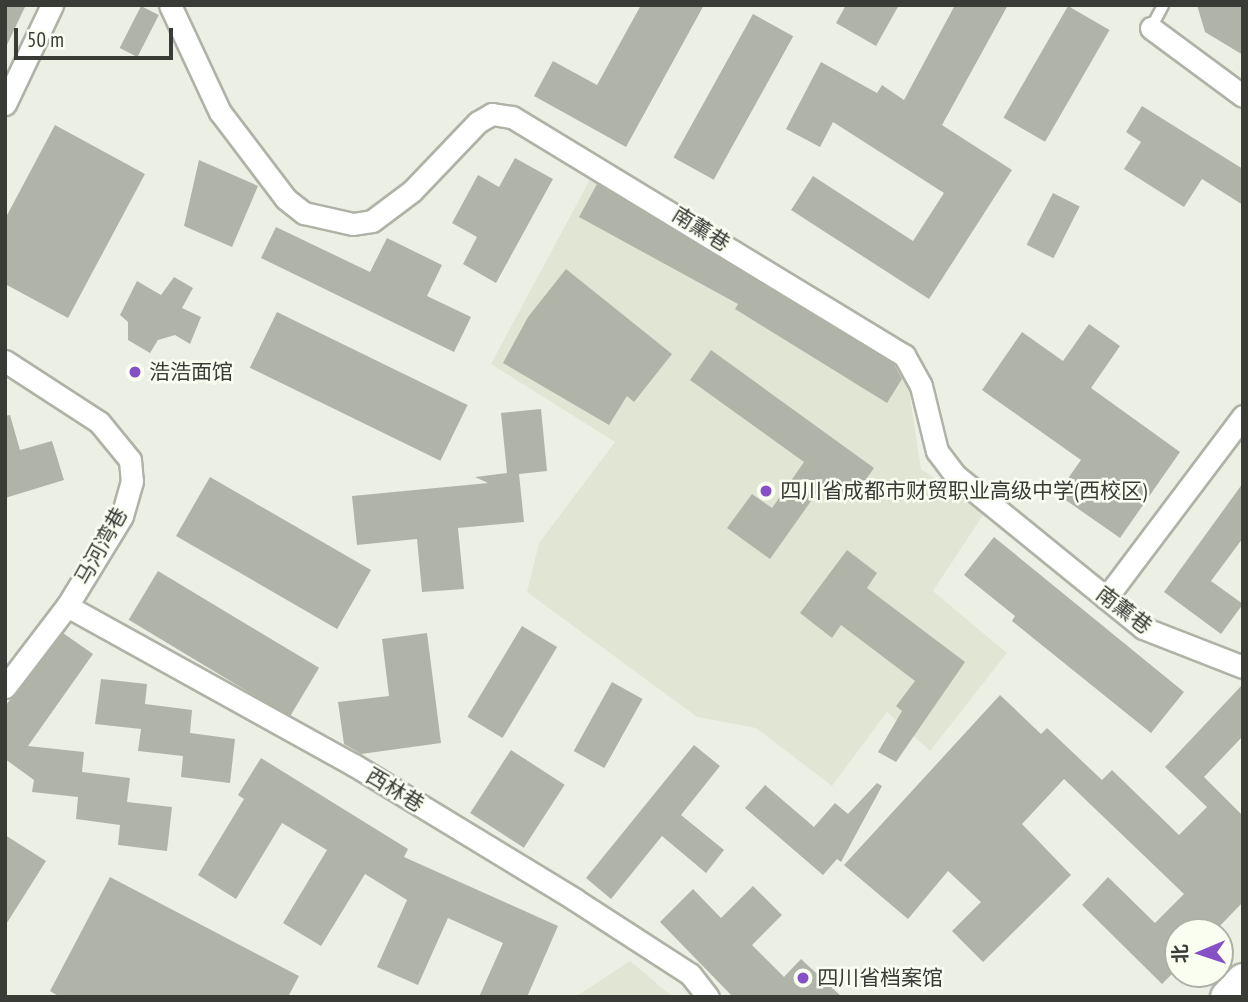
<!DOCTYPE html>
<meta charset="utf-8">
<style>
body{margin:0}
#map{position:relative;width:1248px;height:1002px;overflow:hidden;background:#ecf0e4;font-family:"PT Sans Narrow","Noto Sans SC",sans-serif}
div>[style]{position:absolute}
.built>*{inset:0;background:#e0e6d3}
.building>*{inset:0;background:#b0b4a8;transform-origin:0 0}
.roads{filter:drop-shadow(2px 0 #afb3a7) drop-shadow(-2px 0 #afb3a7) drop-shadow(0 2px #afb3a7) drop-shadow(0 -2px #afb3a7)}
.service>*{height:10px;margin:-5px;padding:0 5px;transform-origin:5px;border-radius:5px;background:#fff}
.minor>*{height:21px;margin:-10.5px;padding:0 10.5px;transform-origin:10.5px;border-radius:10.5px;background:#fff}
.primary>*{height:33px;margin:-16.5px;padding:0 16.5px;transform-origin:16.5px;border-radius:16.5px;background:#fff}
.dots>*{width:19px;height:19px;translate:-50% -50%;box-sizing:border-box;border:4px solid #f9fef1;border-radius:50%}
span{translate:-50% -50%;white-space:nowrap;text-align:center;line-height:1.15;-webkit-text-stroke:5px #f9fef1;paint-order:stroke}
.street-label{font-size:21px;color:#393b36}
.poi-label{font-size:21px;color:#393b36}
.left{translate:0 -50%;text-align:left}
.frame{position:absolute;inset:0;border:7px solid #393b36;pointer-events:none}
.north{position:absolute;left:1164px;top:918px;width:70px;height:70px;box-sizing:border-box;background:#f9fef1;border:2px solid #acb0a6;border-radius:50%;rotate:268deg;font-size:19px;font-weight:700;line-height:28px;text-align:center;color:#393b36}
.north::after{content:'';display:block;margin:auto;width:24px;height:32px;background:#8650c7;clip-path:polygon(50% 0,100% 100%,50% 72%,0 100%)}
.scale{position:absolute;left:14px;top:28px;width:159px;height:32px;box-sizing:border-box;border:4px solid #393b36;border-top:0;padding-left:9px;font-size:21px;line-height:24px;white-space:nowrap;color:#393b36;-webkit-text-stroke:5px #f9fef1;paint-order:stroke}
</style>
<div id="map">
<div class="built">
<i style="clip-path:polygon(594px 172px,906px 371px,921px 469px,985px 512px,933px 591px,1007px 653px,930px 751px,887px 712px,832px 786px,756px 728px,697px 717px,527px 592px,539px 543px,615px 442px,491px 364px)"></i>
<i style="clip-path:polygon(630px 961px,673px 997px,575px 997px)"></i>
</div>
<div class="building">
<i style="clip-path:polygon(5px 5px,26px 5px,5px 49px)"></i>
<i style="clip-path:polygon(641px 5px,704px 5px,626px 147px,534px 96px,553px 61px,597px 85px)"></i>
<i style="clip-path:polygon(846px 5px,899px 5px,876px 46px,836px 23px)"></i>
<i style="clip-path:polygon(955px 5px,1008px 5px,942px 125px,1012px 170px,929px 299px,791px 210px,813px 176px,913px 241px,944px 193px,833px 122px,820px 147px,786px 129px,821px 62px,877px 93px,882px 85px,904px 100px)"></i>
<i style="clip-path:polygon(1197px 5px,1243px 5px,1243px 55px,1205px 32px)"></i>
<i style="left:141px;top:6px;width:20px;height:47px;rotate:27deg"></i>
<i style="left:1068px;top:6px;width:48px;height:129px;rotate:30deg"></i>
<i style="left:753px;top:14px;width:46px;height:164px;rotate:29deg"></i>
<i style="clip-path:polygon(1142px 106px,1243px 169px,1243px 205px,1202px 179px,1184px 207px,1124px 169px,1141px 142px,1126px 132px)"></i>
<i style="clip-path:polygon(55px 125px,145px 174px,68px 318px,5px 284px,5px 219px)"></i>
<i style="clip-path:polygon(515px 158px,553px 179px,496px 283px,463px 264px,477px 237px,452px 223px,478px 175px,499px 187px)"></i>
<i style="clip-path:polygon(199px 160px,258px 186px,232px 247px,184px 226px)"></i>
<i style="clip-path:polygon(597px 184px,894px 364px,902px 379px,887px 403px,735px 309px,738px 304px,579px 217px)"></i>
<i style="left:1053px;top:193px;width:30px;height:58px;rotate:27deg"></i>
<i style="clip-path:polygon(276px 227px,370px 272px,387px 238px,442px 265px,427px 296px,471px 317px,454px 352px,261px 258px)"></i>
<i style="clip-path:polygon(566px 269px,672px 354px,634px 402px,627px 396px,609px 425px,503px 363px,528px 317px)"></i>
<i style="clip-path:polygon(174px 277px,193px 288px,182px 308px,201px 317px,190px 344px,175px 335px,158px 340px,150px 353px,128px 340px,128px 322px,120px 315px,137px 281px,161px 295px)"></i>
<i style="left:277px;top:312px;width:212px;height:62px;rotate:26deg"></i>
<i style="clip-path:polygon(1089px 324px,1120px 346px,1091px 388px,1180px 452px,1120px 538px,1057px 494px,1081px 460px,982px 390px,1022px 332px,1063px 361px)"></i>
<i style="clip-path:polygon(711px 350px,874px 468px,852px 499px,826px 480px,770px 559px,727px 528px,752px 494px,772px 508px,804px 462px,690px 380px)"></i>
<i style="clip-path:polygon(541px 409px,547px 471px,519px 474px,524px 522px,458px 528px,464px 589px,422px 592px,417px 539px,357px 545px,352px 496px,488px 483px,475px 477px,507px 473px,501px 413px)"></i>
<i style="clip-path:polygon(10px 415px,20px 450px,52px 441px,64px 480px,5px 498px,5px 416px)"></i>
<i style="left:210px;top:477px;width:186px;height:68px;rotate:30deg"></i>
<i style="clip-path:polygon(1243px 483px,1243px 538px,1211px 581px,1243px 604px,1221px 634px,1164px 592px)"></i>
<i style="clip-path:polygon(994px 537px,1184px 692px,1151px 733px,1012px 621px,1015px 616px,964px 575px)"></i>
<i style="clip-path:polygon(847px 550px,877px 573px,867px 588px,965px 662px,896px 762px,878px 752px,902px 711px,896px 706px,915px 681px,841px 625px,832px 638px,800px 613px)"></i>
<i style="left:158px;top:571px;width:188px;height:57px;rotate:31deg"></i>
<i style="left:522px;top:626px;width:41px;height:106px;rotate:31deg"></i>
<i style="clip-path:polygon(63px 633px,93px 654px,28px 746px,84px 752px,82px 772px,130px 778px,127px 802px,172px 807px,167px 851px,118px 845px,120px 825px,76px 819px,78px 797px,32px 792px,34px 780px,5px 759px,5px 706px)"></i>
<i style="clip-path:polygon(427px 633px,441px 743px,361px 754px,344px 744px,338px 702px,389px 696px,382px 639px)"></i>
<i style="clip-path:polygon(101px 679px,147px 684px,145px 704px,192px 710px,190px 733px,235px 739px,230px 783px,181px 777px,183px 756px,138px 751px,141px 729px,95px 724px)"></i>
<i style="left:612px;top:682px;width:35px;height:79px;rotate:29deg"></i>
<i style="clip-path:polygon(1243px 684px,1243px 736px,1204px 777px,1243px 816px,1243px 902px,1214px 932px,1178px 932px,1178px 968px,1162px 984px,1082px 905px,1108px 877px,1155px 923px,1184px 894px,1064px 779px,1022px 824px,1071px 875px,983px 962px,952px 931px,981px 902px,948px 871px,908px 919px,844px 865px,1000px 695px,1041px 734px,1047px 728px,1102px 780px,1112px 770px,1179px 835px,1207px 807px,1165px 767px)"></i>
<i style="clip-path:polygon(694px 745px,720px 766px,681px 815px,724px 850px,706px 873px,662px 836px,611px 899px,586px 878px)"></i>
<i style="left:511px;top:750px;width:64px;height:75px;rotate:33deg"></i>
<i style="clip-path:polygon(261px 758px,408px 849px,404px 857px,558px 926px,527px 997px,479px 997px,503px 943px,448px 918px,418px 985px,377px 967px,407px 900px,365px 874px,321px 946px,283px 923px,327px 850px,282px 823px,236px 899px,198px 875px,244px 799px,238px 795px)"></i>
<i style="clip-path:polygon(877px 783px,882px 786px,841px 862px,837px 859px,823px 875px,745px 808px,765px 785px,814px 827px,835px 803px,848px 814px)"></i>
<i style="clip-path:polygon(5px 835px,46px 861px,5px 926px)"></i>
<i style="clip-path:polygon(110px 877px,299px 976px,288px 997px,60px 997px,50px 991px)"></i>
<i style="clip-path:polygon(753px 886px,782px 915px,752px 945px,784px 977px,801px 959px,842px 997px,733px 997px,660px 922px,693px 889px,721px 918px)"></i>
</div>
<div class="roads">
<div class="service">
<i style="left:1151px;top:28px;width:26px;rotate:-62deg"></i>
</div>
<div class="minor">
<i style="left:170px;top:5px;width:118px;rotate:65deg"></i>
<i style="left:220px;top:112px;width:109px;rotate:52.8deg"></i>
<i style="left:286px;top:199px;width:23px;rotate:38deg"></i>
<i style="left:304px;top:213px;width:50px;rotate:12.7deg"></i>
<i style="left:353px;top:224px;width:19px;rotate:-9deg"></i>
<i style="left:372px;top:221px;width:50px;rotate:-36.9deg"></i>
<i style="left:412px;top:191px;width:95px;rotate:-46.3deg"></i>
<i style="left:478px;top:122px;width:16px;rotate:-30deg"></i>
<i style="left:492px;top:114px;width:20px;rotate:9deg"></i>
<i style="left:512px;top:117px;width:459px;rotate:31.3deg"></i>
<i style="left:904px;top:355px;width:35px;rotate:61deg"></i>
<i style="left:921px;top:386px;width:67px;rotate:76.2deg"></i>
<i style="left:937px;top:451px;width:30px;rotate:53deg"></i>
<i style="left:955px;top:475px;width:242px;rotate:39.1deg"></i>
<i style="left:1143px;top:628px;width:107px;rotate:21.3deg"></i>
<i style="left:1151px;top:28px;width:114px;rotate:36.5deg"></i>
<i style="left:5px;top:104px;width:110px;rotate:-64.6deg"></i>
<i style="left:5px;top:361px;width:112px;rotate:33deg"></i>
<i style="left:99px;top:422px;width:49px;rotate:50.8deg"></i>
<i style="left:130px;top:460px;width:21px;rotate:85deg"></i>
<i style="left:132px;top:481px;width:36px;rotate:106deg"></i>
<i style="left:122px;top:516px;width:105px;rotate:121.4deg"></i>
<i style="left:67px;top:606px;width:102px;rotate:127.4deg"></i>
<i style="left:1106px;top:598px;width:228px;rotate:-53deg"></i>
<i style="left:67px;top:606px;width:328px;rotate:29deg"></i>
<i style="left:354px;top:765px;width:258px;rotate:31.3deg"></i>
<i style="left:574px;top:899px;width:138px;rotate:32.9deg"></i>
<i style="left:690px;top:974px;width:29px;rotate:52deg"></i>
</div>
<div class="primary">
<i style="left:1227px;top:997px;width:23px;rotate:-47deg"></i>
</div>
</div>
<div class="dots">
<i style="left:135px;top:372px;background:#8650c7"></i>
<i style="left:766px;top:491px;background:#8650c7"></i>
<i style="left:803px;top:978px;background:#8650c7"></i>
</div>
<div class="street-label">
<span style="left:701px;top:229px;rotate:32deg">南薰巷</span>
<span style="left:101px;top:546px;rotate:-61deg">马河湾巷</span>
<span style="left:1124px;top:610px;rotate:37deg">南薰巷</span>
<span style="left:395px;top:790px;rotate:31deg">西林巷</span>
</div>
<div class="poi-label">
<span class="left" style="left:149px;top:372px">浩浩面馆</span>
<span class="left" style="left:780px;top:491px">四川省成都市财贸职业高级中学(西校区)</span>
<span class="left" style="left:817px;top:978px">四川省档案馆</span>
</div>
<div class="frame"></div>
<div class="north">北</div>
<div class="scale">50 m</div>
</div>
